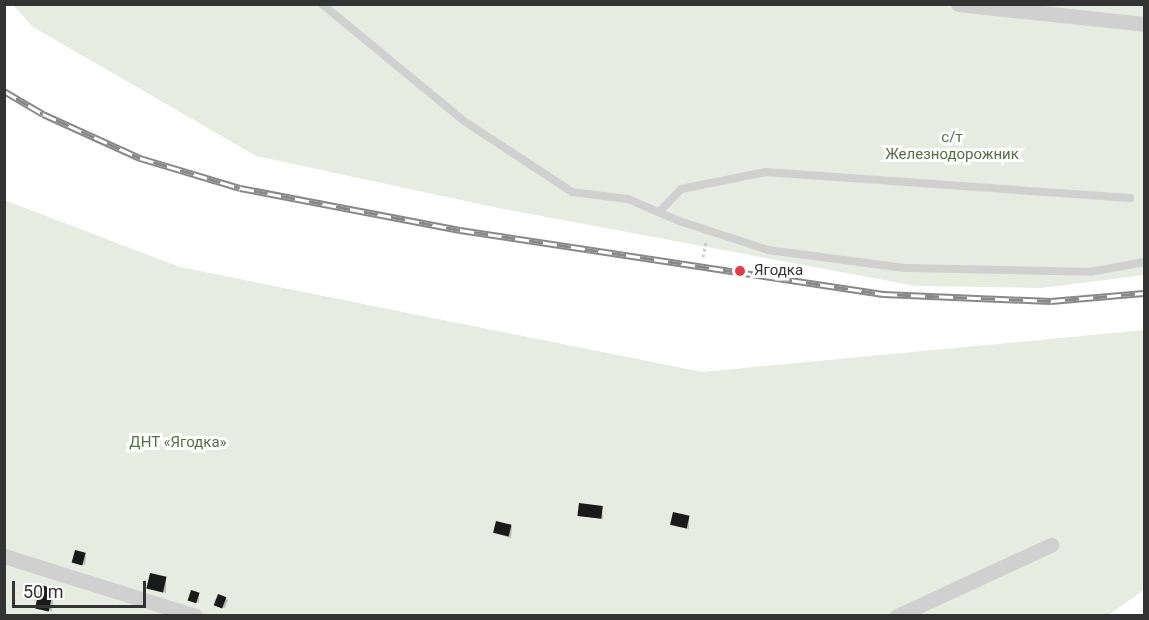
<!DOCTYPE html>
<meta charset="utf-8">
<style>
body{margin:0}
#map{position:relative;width:1149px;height:620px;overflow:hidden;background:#fff;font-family:Roboto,sans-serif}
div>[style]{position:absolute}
.green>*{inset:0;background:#e6ecdf}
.shadow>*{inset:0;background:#0003;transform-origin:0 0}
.building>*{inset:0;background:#1a1a1a;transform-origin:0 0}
.path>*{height:3px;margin-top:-1.5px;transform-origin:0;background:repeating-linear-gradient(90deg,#cdcdcd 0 3px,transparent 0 6px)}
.lane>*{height:8px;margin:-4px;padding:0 4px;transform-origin:4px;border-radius:4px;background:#d0d0d0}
.street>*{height:15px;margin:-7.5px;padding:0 7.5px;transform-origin:7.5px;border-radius:7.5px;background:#d0d0d0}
.rail>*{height:7px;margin-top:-3.5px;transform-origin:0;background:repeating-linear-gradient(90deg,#fff 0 14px,#888 0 28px);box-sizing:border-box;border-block:2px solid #888}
.dots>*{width:16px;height:16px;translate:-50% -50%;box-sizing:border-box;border:3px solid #fff;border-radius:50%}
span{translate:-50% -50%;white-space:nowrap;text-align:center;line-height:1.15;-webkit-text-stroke:6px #fff;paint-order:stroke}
.park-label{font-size:15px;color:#56703f}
.poi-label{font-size:15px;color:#333}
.left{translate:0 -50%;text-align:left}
.frame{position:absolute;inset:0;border:6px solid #333;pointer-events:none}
.scale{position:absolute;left:12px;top:581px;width:134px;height:27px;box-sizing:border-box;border:3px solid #333;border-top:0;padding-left:8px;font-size:18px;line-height:21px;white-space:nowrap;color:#333;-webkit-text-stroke:4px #fff;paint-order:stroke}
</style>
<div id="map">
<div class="green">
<i style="clip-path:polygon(13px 5px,1144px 5px,1144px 275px,1042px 288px,916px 286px,498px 208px,256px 156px,33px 27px)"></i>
<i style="clip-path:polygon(4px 200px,180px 267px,702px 372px,1144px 330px,1144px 590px,1107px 616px,5px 615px)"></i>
</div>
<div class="shadow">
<i style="clip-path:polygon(602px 508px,603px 519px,581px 516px)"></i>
<i style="clip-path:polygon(689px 517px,689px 529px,674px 526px)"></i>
<i style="clip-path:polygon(512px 526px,511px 538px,497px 534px)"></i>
<i style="clip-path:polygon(86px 554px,85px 565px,75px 562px)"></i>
<i style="clip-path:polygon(166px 579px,166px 593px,150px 589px)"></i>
<i style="clip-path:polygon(54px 590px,52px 611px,39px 609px)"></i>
<i style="clip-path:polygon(199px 594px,199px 603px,191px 600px)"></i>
<i style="left:219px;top:596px;width:10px;height:9px;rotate:24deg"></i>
</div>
<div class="building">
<i style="left:579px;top:503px;width:24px;height:13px;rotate:7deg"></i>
<i style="left:673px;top:512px;width:17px;height:13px;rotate:13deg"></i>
<i style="left:496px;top:521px;width:16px;height:12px;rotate:14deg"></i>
<i style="left:75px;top:550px;width:11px;height:13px;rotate:15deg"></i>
<i style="left:150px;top:573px;width:17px;height:16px;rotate:13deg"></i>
<i style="left:40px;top:585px;width:14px;height:24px;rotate:12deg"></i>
<i style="left:191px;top:590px;width:9px;height:11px;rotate:18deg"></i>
<i style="left:218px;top:594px;width:9px;height:12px;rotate:21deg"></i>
</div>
<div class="path">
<i style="left:703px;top:257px;width:16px;rotate:-79deg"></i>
</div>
<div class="lane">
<i style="left:322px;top:4px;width:184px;rotate:39.5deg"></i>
<i style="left:464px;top:121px;width:129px;rotate:33.3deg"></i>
<i style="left:572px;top:192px;width:56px;rotate:7.1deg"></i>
<i style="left:628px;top:199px;width:56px;rotate:23.3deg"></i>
<i style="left:679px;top:221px;width:94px;rotate:18deg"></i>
<i style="left:768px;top:250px;width:138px;rotate:7.5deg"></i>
<i style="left:905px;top:268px;width:185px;rotate:1.2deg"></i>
<i style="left:1090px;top:272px;width:55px;rotate:-10.5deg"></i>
<i style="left:659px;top:212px;width:32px;rotate:-46deg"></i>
<i style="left:681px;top:189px;width:87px;rotate:-11.3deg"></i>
<i style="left:766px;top:172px;width:365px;rotate:4.1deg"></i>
</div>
<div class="street">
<i style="left:958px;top:4px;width:187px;rotate:6.1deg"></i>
<i style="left:4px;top:556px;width:201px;rotate:17.4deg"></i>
<i style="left:897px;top:616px;width:170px;rotate:-24.8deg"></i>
</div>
<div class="rail">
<i style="left:4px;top:91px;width:45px;rotate:30.5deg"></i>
<i style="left:43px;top:114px;width:107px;rotate:24.4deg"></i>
<i style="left:140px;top:158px;width:104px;rotate:16.7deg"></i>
<i style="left:240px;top:188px;width:224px;rotate:10.8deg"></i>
<i style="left:460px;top:230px;width:428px;rotate:8.6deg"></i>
<i style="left:883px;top:294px;width:168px;rotate:2.4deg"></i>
<i style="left:1051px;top:301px;width:93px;rotate:-4.9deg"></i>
</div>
<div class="dots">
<i style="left:740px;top:271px;background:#e63946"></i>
</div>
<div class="park-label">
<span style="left:952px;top:146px">с/т<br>Железнодорожник</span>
<span style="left:178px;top:443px">ДНТ «Ягодка»</span>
</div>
<div class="poi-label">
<span class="left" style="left:754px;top:271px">Ягодка</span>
</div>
<div class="frame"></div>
<div class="scale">50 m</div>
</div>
